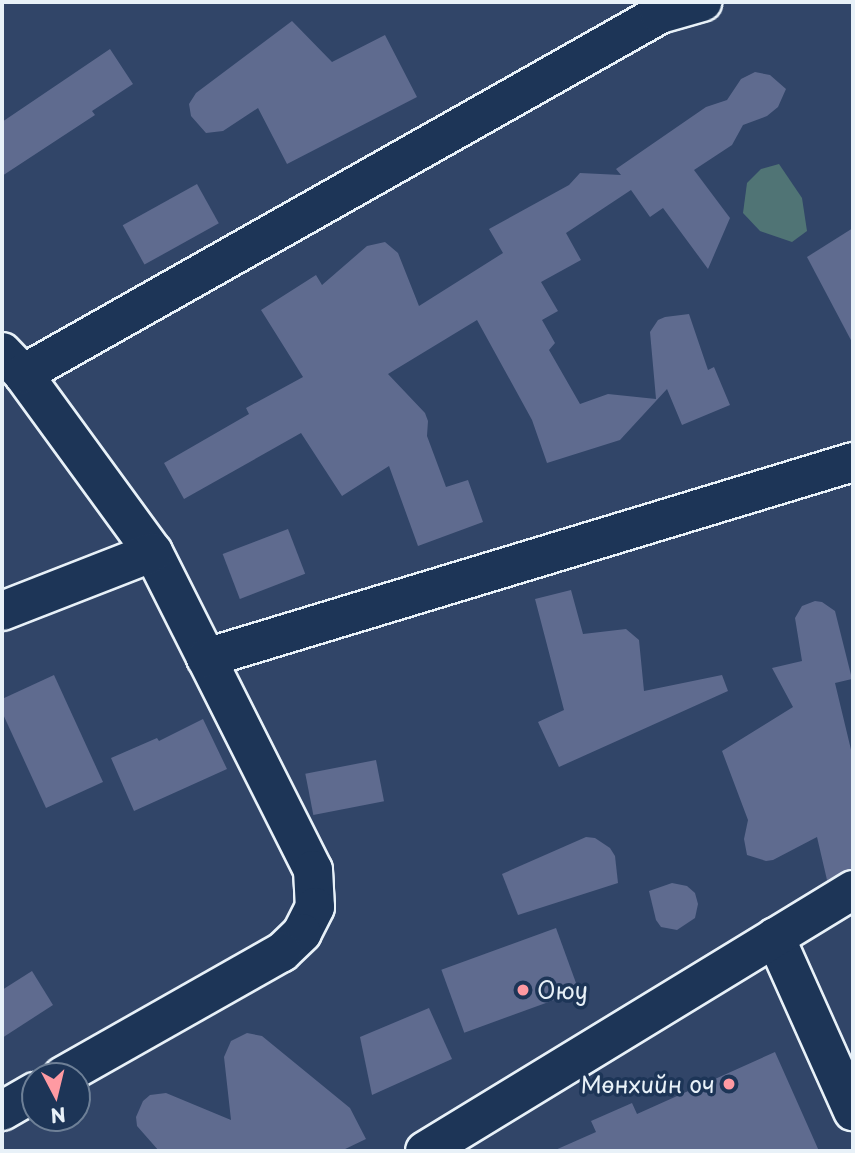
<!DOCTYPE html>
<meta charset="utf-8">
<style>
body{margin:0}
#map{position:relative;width:855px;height:1153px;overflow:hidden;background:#314568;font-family:"Playpen Sans",sans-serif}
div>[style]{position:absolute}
.green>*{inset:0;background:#507475}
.building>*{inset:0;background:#5f6b8f;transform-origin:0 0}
.roads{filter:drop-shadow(2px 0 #e8f1f8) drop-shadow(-2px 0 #e8f1f8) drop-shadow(0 2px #e8f1f8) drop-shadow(0 -2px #e8f1f8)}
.minor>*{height:38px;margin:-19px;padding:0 19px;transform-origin:19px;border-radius:19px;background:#1d3557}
.dots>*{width:19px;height:19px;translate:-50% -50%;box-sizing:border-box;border:4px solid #1d3557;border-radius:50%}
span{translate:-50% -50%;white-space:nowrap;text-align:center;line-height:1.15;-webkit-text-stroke:7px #1d3557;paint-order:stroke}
.poi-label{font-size:23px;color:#e8f1f8}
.left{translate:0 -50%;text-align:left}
.right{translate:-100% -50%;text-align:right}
.frame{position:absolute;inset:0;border:4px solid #e8f1f8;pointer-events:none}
.north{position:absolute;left:21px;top:1062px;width:70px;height:70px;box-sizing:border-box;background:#1d3557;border:2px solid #6e8097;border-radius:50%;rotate:173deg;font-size:19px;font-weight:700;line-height:28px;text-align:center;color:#e8f1f8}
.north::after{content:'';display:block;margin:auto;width:24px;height:32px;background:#ff9aa2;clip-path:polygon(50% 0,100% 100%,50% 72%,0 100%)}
</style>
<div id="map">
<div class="green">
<i style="clip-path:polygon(779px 164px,802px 198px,807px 231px,792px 242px,760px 231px,743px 213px,747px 183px,761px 169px)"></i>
</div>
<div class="building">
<i style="clip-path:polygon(292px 21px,332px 62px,385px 35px,417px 97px,287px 164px,258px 108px,223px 131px,206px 133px,191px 116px,189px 104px,196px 93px)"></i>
<i style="clip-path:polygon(110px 49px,133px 84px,92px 111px,95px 115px,2px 176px,2px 122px)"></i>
<i style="clip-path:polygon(755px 72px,770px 75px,786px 89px,778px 107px,767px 116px,743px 125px,732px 145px,694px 170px,730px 218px,708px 269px,663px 208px,650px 217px,631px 190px,566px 233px,581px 260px,541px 282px,558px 311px,542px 320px,555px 343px,549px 350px,580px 404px,608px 394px,656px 399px,650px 332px,658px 320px,665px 317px,689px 314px,708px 370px,714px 367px,730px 405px,682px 425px,667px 389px,620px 440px,547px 463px,532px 420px,477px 320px,388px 374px,425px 413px,428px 421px,427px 436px,446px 487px,468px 480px,483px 522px,418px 546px,389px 466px,342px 496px,301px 433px,184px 499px,164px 463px,249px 414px,246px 408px,303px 377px,261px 310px,316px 275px,322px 285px,367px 246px,385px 242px,398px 253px,419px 306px,503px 253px,489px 229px,569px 185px,580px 173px,621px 175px,616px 169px,706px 107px,727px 100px,741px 79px)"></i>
<i style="left:197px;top:184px;width:45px;height:85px;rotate:61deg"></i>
<i style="clip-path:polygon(853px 228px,853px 344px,807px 257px)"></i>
<i style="left:288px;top:529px;width:48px;height:70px;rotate:69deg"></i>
<i style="clip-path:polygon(571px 590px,583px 634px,626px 629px,639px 640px,644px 691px,722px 675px,728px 691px,559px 767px,538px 722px,564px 710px,535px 599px)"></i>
<i style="clip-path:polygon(815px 601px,822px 602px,835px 611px,852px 679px,835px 683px,853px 758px,853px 868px,827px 880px,817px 837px,773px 860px,766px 861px,747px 855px,744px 839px,748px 820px,722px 751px,793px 707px,772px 668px,802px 661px,795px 618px,802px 606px)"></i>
<i style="clip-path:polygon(54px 675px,103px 782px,46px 808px,2px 712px,2px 699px)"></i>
<i style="clip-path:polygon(203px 719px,227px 769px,134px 811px,111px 758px,157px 738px,159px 741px)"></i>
<i style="left:376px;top:760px;width:42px;height:72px;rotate:79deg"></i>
<i style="clip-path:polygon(586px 837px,595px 838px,610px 848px,615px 856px,618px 883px,518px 915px,502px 874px)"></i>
<i style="clip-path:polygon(672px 883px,687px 886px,695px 893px,698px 904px,695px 918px,677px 930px,661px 927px,656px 920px,649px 891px)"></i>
<i style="left:556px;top:928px;width:67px;height:122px;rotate:70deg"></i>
<i style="clip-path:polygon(32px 971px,53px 1005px,2px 1038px,2px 990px)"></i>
<i style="clip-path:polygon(429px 1008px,452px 1059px,372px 1095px,360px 1037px)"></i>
<i style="clip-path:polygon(247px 1033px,262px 1036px,350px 1108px,366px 1139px,341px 1151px,159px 1151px,137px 1126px,136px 1117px,143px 1101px,150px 1095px,166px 1093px,231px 1120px,224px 1057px,231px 1041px)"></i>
<i style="clip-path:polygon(775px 1052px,819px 1151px,553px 1151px,596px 1132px,591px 1121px,632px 1103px,637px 1114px)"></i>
</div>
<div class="roads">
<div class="minor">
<i style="left:2px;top:352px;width:30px;rotate:46deg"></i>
<i style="left:23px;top:374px;width:220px;rotate:53.9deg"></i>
<i style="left:153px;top:552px;width:356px;rotate:63.3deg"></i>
<i style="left:313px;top:870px;width:37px;rotate:87deg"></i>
<i style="left:315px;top:907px;width:29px;rotate:117deg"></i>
<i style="left:302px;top:933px;width:28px;rotate:136deg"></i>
<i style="left:282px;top:952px;width:252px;rotate:150.5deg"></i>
<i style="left:23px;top:374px;width:732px;rotate:-29.47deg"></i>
<i style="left:660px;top:14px;width:44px;rotate:-15.9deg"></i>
<i style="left:2px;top:611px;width:162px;rotate:-21.3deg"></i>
<i style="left:206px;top:658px;width:676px;rotate:-16.85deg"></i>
<i style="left:775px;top:937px;width:191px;rotate:65.9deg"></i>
<i style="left:2px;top:1111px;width:38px;rotate:-30deg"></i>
<i style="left:425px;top:1151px;width:501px;rotate:-31.38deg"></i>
</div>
</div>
<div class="dots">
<i style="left:523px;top:990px;background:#ff9aa2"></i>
<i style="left:729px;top:1084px;background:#ff9aa2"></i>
</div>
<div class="poi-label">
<span class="left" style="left:537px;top:990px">Оюу</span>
<span class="right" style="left:715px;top:1084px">Мөнхийн оч</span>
</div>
<div class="frame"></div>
<div class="north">N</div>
</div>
